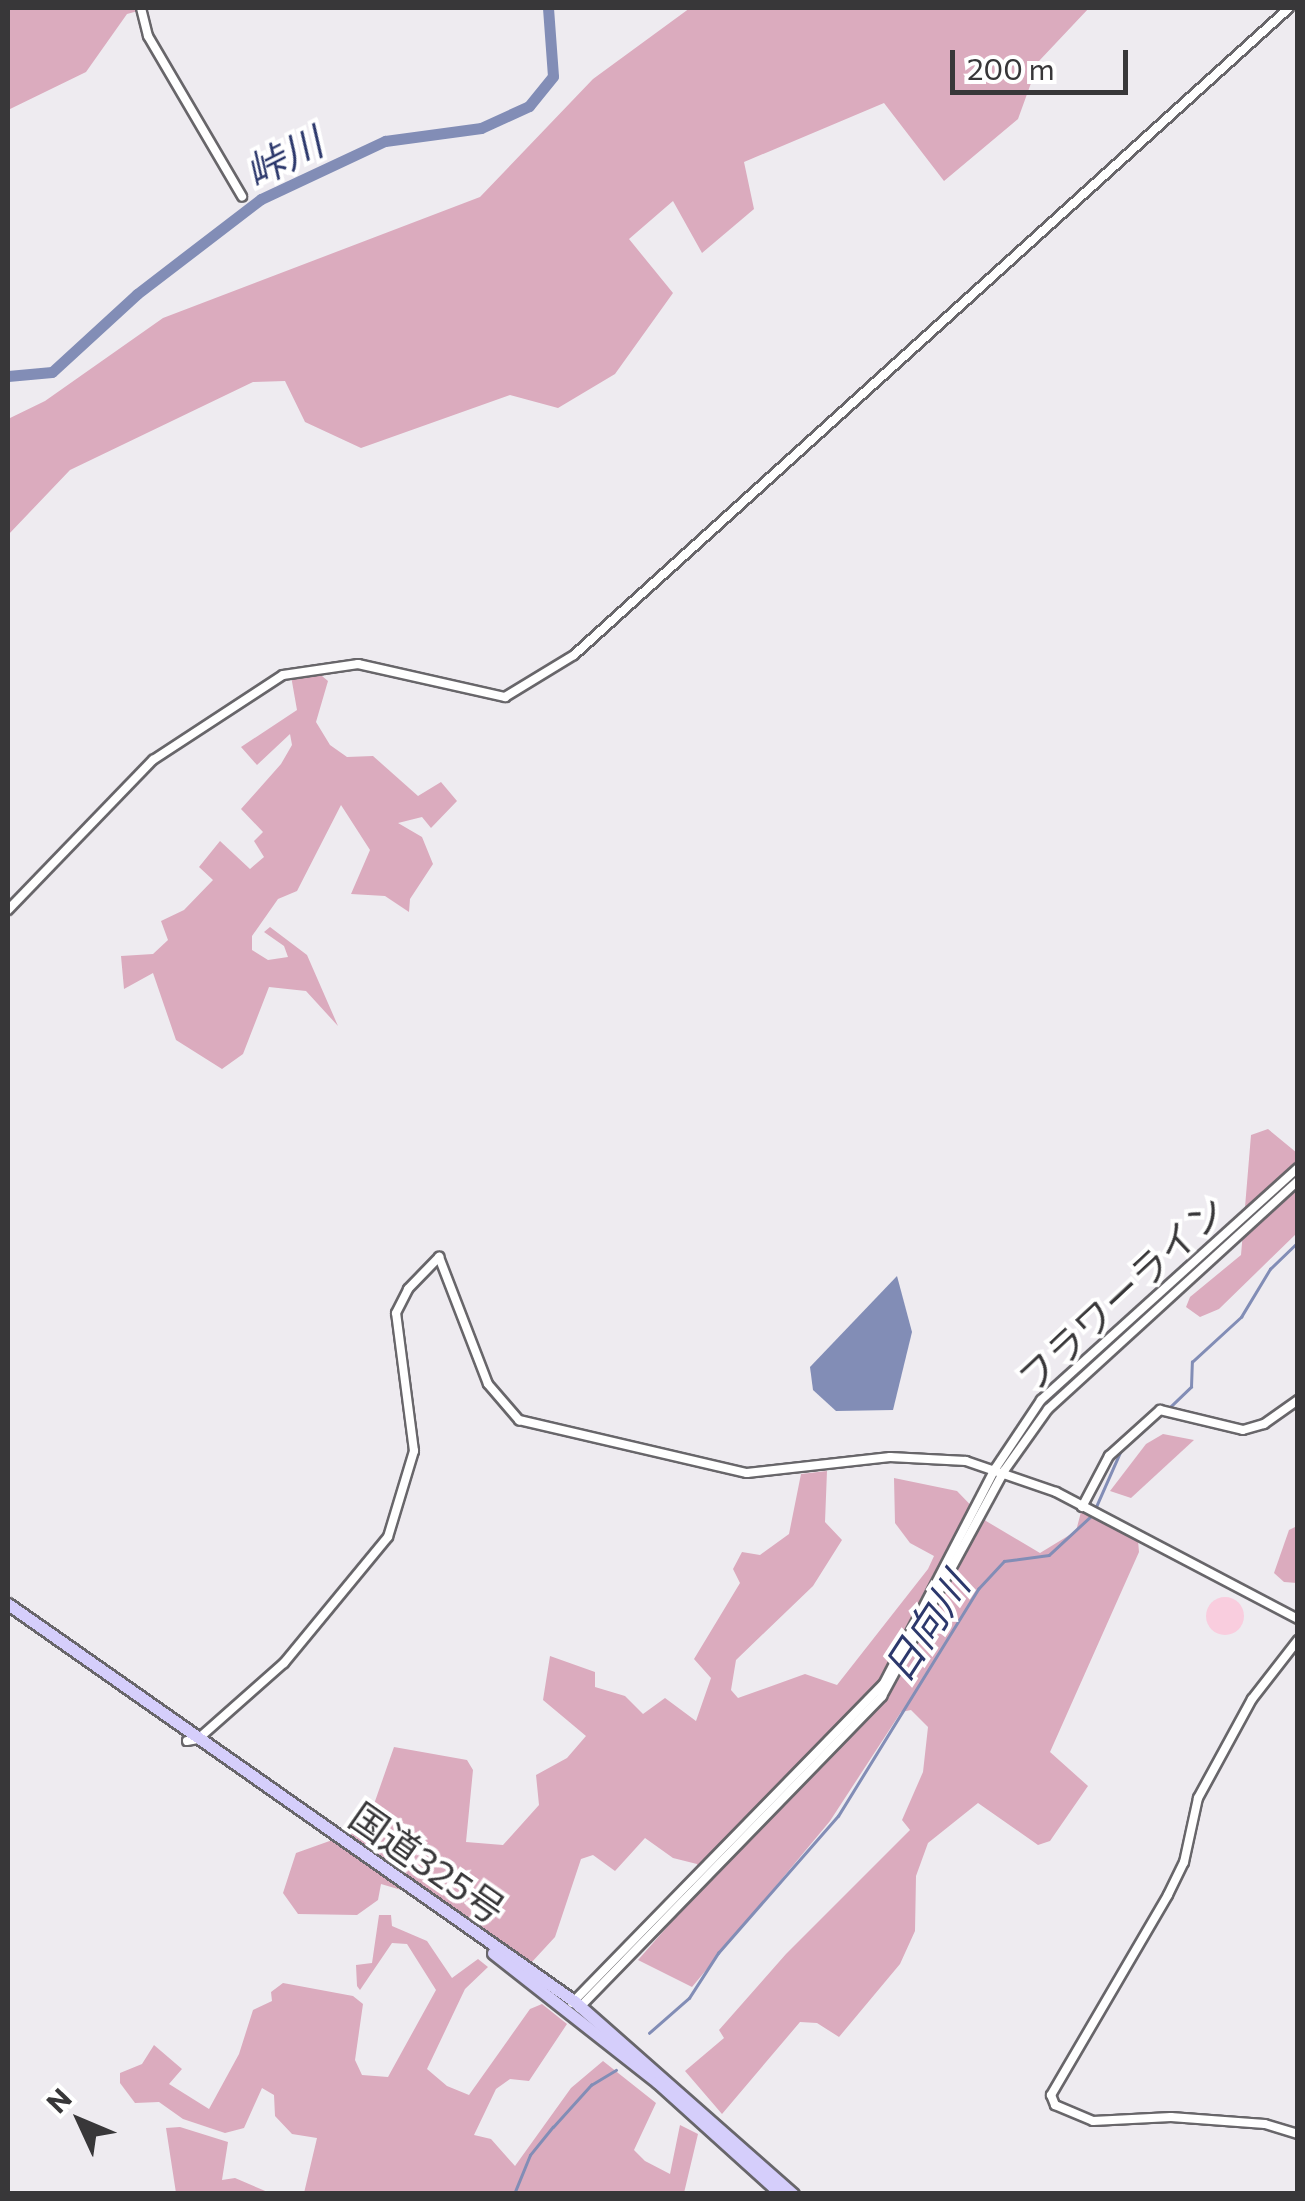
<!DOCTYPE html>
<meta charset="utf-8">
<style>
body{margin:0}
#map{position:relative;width:1305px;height:2201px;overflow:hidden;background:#eeebf0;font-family:Commissioner,"Noto Sans JP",sans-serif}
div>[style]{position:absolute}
.green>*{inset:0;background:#f9cdde}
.round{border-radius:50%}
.forest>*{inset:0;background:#dbabbe}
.water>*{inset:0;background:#828db6}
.stream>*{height:2.5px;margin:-1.25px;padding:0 1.25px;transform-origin:1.25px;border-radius:1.25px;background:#828db6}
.river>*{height:11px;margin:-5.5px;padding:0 5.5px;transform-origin:5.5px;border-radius:5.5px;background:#828db6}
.roads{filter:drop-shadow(2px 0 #68666a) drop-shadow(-2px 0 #68666a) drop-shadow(0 2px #68666a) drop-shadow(0 -2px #68666a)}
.minor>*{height:8px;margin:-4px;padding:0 4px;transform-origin:4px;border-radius:4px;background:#fff}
.highway>*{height:11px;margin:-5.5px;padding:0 5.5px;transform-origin:5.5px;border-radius:5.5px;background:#d5cefb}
span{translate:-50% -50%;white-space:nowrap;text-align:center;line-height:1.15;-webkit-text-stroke:8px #fff;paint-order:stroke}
.street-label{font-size:38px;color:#383739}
.water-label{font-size:40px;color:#2c386c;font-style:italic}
.frame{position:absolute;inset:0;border:10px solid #383739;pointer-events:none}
.north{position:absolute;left:30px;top:2071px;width:100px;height:100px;-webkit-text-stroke:8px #fff;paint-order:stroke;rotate:314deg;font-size:28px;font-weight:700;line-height:40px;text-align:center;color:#383739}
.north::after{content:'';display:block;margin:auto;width:35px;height:45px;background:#383739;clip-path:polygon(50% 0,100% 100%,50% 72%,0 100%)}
.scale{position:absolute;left:950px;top:50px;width:178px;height:45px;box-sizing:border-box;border:5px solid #383739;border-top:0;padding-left:12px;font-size:30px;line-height:35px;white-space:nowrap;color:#383739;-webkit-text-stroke:8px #fff;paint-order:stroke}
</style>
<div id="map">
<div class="green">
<i class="round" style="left:1206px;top:1597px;width:38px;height:38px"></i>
</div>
<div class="forest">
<i style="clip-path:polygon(8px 8px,149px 8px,127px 14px,86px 72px,8px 110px)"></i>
<i style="clip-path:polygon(690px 8px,1089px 8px,1039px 61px,1018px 119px,944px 181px,884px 103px,744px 162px,754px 209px,702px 253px,673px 201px,629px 239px,673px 293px,615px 374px,558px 408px,510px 395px,361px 448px,305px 422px,285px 381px,253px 382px,70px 470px,8px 535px,8px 419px,45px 401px,163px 318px,480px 197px,593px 79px)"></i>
<i style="clip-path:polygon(316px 671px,328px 681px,316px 722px,330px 745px,347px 757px,373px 756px,418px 796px,441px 782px,457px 801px,431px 828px,422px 817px,398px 823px,422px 837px,433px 864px,410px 899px,409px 912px,385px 896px,351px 894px,370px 850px,341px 805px,297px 891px,278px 899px,252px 936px,252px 950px,268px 960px,288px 957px,284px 946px,264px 932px,270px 927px,307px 955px,338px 1026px,306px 991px,269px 987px,243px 1054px,222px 1069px,176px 1040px,153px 973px,124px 989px,121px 956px,153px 954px,168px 940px,161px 921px,184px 910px,213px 880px,199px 867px,220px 841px,250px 869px,264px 857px,254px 841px,263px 832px,241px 809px,281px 764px,292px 745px,290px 734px,257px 765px,241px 747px,297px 710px,291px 676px)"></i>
<i style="clip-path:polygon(1268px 1129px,1297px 1153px,1297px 1233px,1219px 1309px,1200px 1317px,1186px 1307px,1190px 1297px,1241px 1255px,1251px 1135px)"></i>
<i style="clip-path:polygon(1163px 1434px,1194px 1440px,1131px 1498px,1110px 1491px,1146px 1444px)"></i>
<i style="clip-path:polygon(827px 1471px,825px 1522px,842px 1540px,813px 1586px,736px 1660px,731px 1690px,738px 1698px,805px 1674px,837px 1685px,928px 1569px,934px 1556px,910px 1543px,895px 1523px,894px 1478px,957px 1491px,986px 1521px,1040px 1553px,1076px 1531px,1081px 1512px,1138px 1540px,1139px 1552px,1050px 1752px,1088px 1786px,1050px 1841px,1038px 1845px,978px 1803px,928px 1843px,916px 1876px,915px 1931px,900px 1964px,839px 2037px,817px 2023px,800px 2022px,722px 2114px,685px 2071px,724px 2038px,719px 2030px,786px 1954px,910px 1830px,902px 1820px,923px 1772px,928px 1727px,911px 1710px,901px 1712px,830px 1821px,692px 1987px,638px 1960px,704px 1885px,697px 1864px,673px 1858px,645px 1838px,615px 1871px,593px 1855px,581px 1859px,555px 1937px,531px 1963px,442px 1902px,381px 1884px,378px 1900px,357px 1915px,298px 1914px,283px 1893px,296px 1853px,352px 1833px,353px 1822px,373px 1807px,394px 1747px,467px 1760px,473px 1770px,466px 1842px,503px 1845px,539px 1805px,536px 1775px,567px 1758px,586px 1736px,543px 1700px,550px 1656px,595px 1672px,595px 1687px,625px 1696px,643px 1714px,665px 1698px,696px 1721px,711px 1678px,694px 1659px,740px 1583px,733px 1569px,742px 1552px,760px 1555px,789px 1534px,801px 1474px)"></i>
<i style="clip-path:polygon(1297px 1526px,1297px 1583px,1284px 1582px,1274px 1573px,1289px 1530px)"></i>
<i style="clip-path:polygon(379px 1915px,391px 1915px,392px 1926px,427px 1941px,452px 1978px,478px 1959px,488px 1967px,465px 1989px,427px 2069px,447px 2086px,469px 2095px,530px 2009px,542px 2004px,567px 2024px,529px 2081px,510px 2079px,496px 2089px,474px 2135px,491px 2139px,515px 2166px,571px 2088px,603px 2061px,656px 2103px,634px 2150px,645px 2161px,670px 2174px,680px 2125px,698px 2134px,684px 2193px,304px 2193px,317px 2138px,292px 2134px,275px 2116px,274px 2095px,262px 2088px,244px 2128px,225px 2133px,183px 2119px,159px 2102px,135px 2103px,120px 2083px,120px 2073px,142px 2064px,154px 2045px,182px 2069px,169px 2084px,209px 2109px,239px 2054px,253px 2010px,272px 2001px,271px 1992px,283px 1983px,353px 1996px,363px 2004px,355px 2060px,362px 2075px,388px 2077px,436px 1990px,407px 1944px,392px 1943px,360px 1990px,357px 1986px,356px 1965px,372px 1963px)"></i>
<i style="clip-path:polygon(180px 2127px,228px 2142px,222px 2180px,235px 2178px,270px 2193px,176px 2193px,166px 2128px)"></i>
</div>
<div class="water">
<i style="clip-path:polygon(897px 1276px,912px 1332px,893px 1410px,836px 1411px,813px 1390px,810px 1367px)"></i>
</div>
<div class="stream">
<i style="left:1168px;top:1409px;width:32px;rotate:-44deg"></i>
<i style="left:1191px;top:1387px;width:25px;rotate:-88deg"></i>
<i style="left:1192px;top:1362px;width:67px;rotate:-42.6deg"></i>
<i style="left:1241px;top:1317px;width:56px;rotate:-58.9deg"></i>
<i style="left:1270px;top:1269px;width:39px;rotate:-44deg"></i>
<i style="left:1095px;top:1509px;width:64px;rotate:-66.2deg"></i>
<i style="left:649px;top:2033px;width:53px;rotate:-41.2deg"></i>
<i style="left:689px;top:1998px;width:54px;rotate:-57.2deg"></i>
<i style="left:718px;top:1953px;width:182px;rotate:-48.8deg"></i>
<i style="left:838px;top:1816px;width:267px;rotate:-58.3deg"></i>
<i style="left:978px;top:1589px;width:38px;rotate:-47deg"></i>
<i style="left:1004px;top:1561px;width:45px;rotate:-7.6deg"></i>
<i style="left:1049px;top:1555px;width:57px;rotate:-42.9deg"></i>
<i style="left:514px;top:2194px;width:42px;rotate:-67.7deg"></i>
<i style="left:530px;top:2155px;width:36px;rotate:-51deg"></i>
<i style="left:553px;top:2127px;width:57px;rotate:-47.9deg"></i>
<i style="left:591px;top:2085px;width:29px;rotate:-31deg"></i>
</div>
<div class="river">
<i style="left:8px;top:376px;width:44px;rotate:-5.2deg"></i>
<i style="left:52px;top:372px;width:115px;rotate:-42.5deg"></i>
<i style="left:137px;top:294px;width:156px;rotate:-37.5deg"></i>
<i style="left:261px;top:199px;width:137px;rotate:-25.1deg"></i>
<i style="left:385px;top:141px;width:97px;rotate:-7.7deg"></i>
<i style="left:481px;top:128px;width:53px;rotate:-24.6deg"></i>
<i style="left:529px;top:106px;width:38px;rotate:-51deg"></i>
<i style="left:553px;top:76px;width:68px;rotate:-94.2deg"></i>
</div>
<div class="roads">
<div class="minor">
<i style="left:141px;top:8px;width:29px;rotate:76deg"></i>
<i style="left:148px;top:36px;width:186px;rotate:59.6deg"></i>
<i style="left:8px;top:910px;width:209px;rotate:-46deg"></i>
<i style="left:153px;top:760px;width:155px;rotate:-33.2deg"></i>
<i style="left:283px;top:675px;width:76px;rotate:-8.3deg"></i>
<i style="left:358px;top:664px;width:151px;rotate:12.7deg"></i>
<i style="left:505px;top:697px;width:81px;rotate:-31.3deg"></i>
<i style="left:574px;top:655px;width:964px;rotate:-42.14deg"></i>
<i style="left:1082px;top:1507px;width:58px;rotate:-62.1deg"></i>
<i style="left:1109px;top:1456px;width:69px;rotate:-42deg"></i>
<i style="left:1160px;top:1410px;width:85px;rotate:13.5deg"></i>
<i style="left:1243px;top:1430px;width:22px;rotate:-16deg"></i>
<i style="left:1264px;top:1424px;width:42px;rotate:-35.2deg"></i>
<i style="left:1298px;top:1640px;width:75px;rotate:127.9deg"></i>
<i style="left:1252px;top:1699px;width:113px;rotate:118.6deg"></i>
<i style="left:1198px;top:1798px;width:66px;rotate:102.3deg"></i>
<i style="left:1184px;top:1862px;width:37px;rotate:116deg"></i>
<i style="left:1168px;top:1895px;width:232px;rotate:120.3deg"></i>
<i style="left:1051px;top:2095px;width:11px;rotate:68deg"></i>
<i style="left:1055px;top:2105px;width:41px;rotate:22.8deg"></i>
<i style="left:1093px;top:2121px;width:78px;rotate:-2.9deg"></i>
<i style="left:1171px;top:2117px;width:94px;rotate:4.3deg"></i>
<i style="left:1265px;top:2124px;width:34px;rotate:17deg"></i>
<i style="left:187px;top:1741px;width:11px;rotate:-10deg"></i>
<i style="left:198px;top:1739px;width:115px;rotate:-41.5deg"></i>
<i style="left:284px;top:1663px;width:163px;rotate:-50.5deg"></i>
<i style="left:388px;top:1537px;width:90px;rotate:-73.2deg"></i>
<i style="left:414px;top:1451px;width:139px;rotate:-97.4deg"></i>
<i style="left:396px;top:1313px;width:27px;rotate:-63deg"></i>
<i style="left:408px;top:1289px;width:45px;rotate:-45.9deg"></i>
<i style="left:439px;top:1257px;width:136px;rotate:68.9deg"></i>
<i style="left:488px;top:1384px;width:48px;rotate:49.3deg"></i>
<i style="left:519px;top:1420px;width:234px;rotate:13.1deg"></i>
<i style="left:747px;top:1473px;width:144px;rotate:-6.4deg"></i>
<i style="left:890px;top:1457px;width:76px;rotate:3deg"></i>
<i style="left:966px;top:1461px;width:95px;rotate:19deg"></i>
<i style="left:1056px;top:1492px;width:273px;rotate:27.7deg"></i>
<i style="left:572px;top:2003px;width:447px;rotate:-45.7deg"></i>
<i style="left:884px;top:1683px;width:241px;rotate:-62.6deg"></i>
<i style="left:995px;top:1469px;width:83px;rotate:-56.3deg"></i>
<i style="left:1041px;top:1400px;width:346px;rotate:-42.1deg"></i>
<i style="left:579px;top:2008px;width:435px;rotate:-45.8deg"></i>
<i style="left:882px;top:1696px;width:256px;rotate:-61.5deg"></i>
<i style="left:1004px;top:1471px;width:76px;rotate:-54.6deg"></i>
<i style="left:1048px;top:1409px;width:338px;rotate:-42.4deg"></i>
</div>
<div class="highway">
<i style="left:8px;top:1604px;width:691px;rotate:35.05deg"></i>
<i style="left:574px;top:2001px;width:292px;rotate:41.4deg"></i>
<i style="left:493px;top:1953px;width:209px;rotate:38.2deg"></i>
<i style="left:657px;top:2082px;width:167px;rotate:42.1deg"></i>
</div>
</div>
<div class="street-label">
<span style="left:1121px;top:1293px;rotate:-43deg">フラワーライン</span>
<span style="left:428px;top:1862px;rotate:35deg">国道325号</span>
</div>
<div class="water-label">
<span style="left:283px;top:156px;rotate:-27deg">峠川</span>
<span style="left:925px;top:1626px;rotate:-57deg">日向川</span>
</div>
<div class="frame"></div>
<div class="north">N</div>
<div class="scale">200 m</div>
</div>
